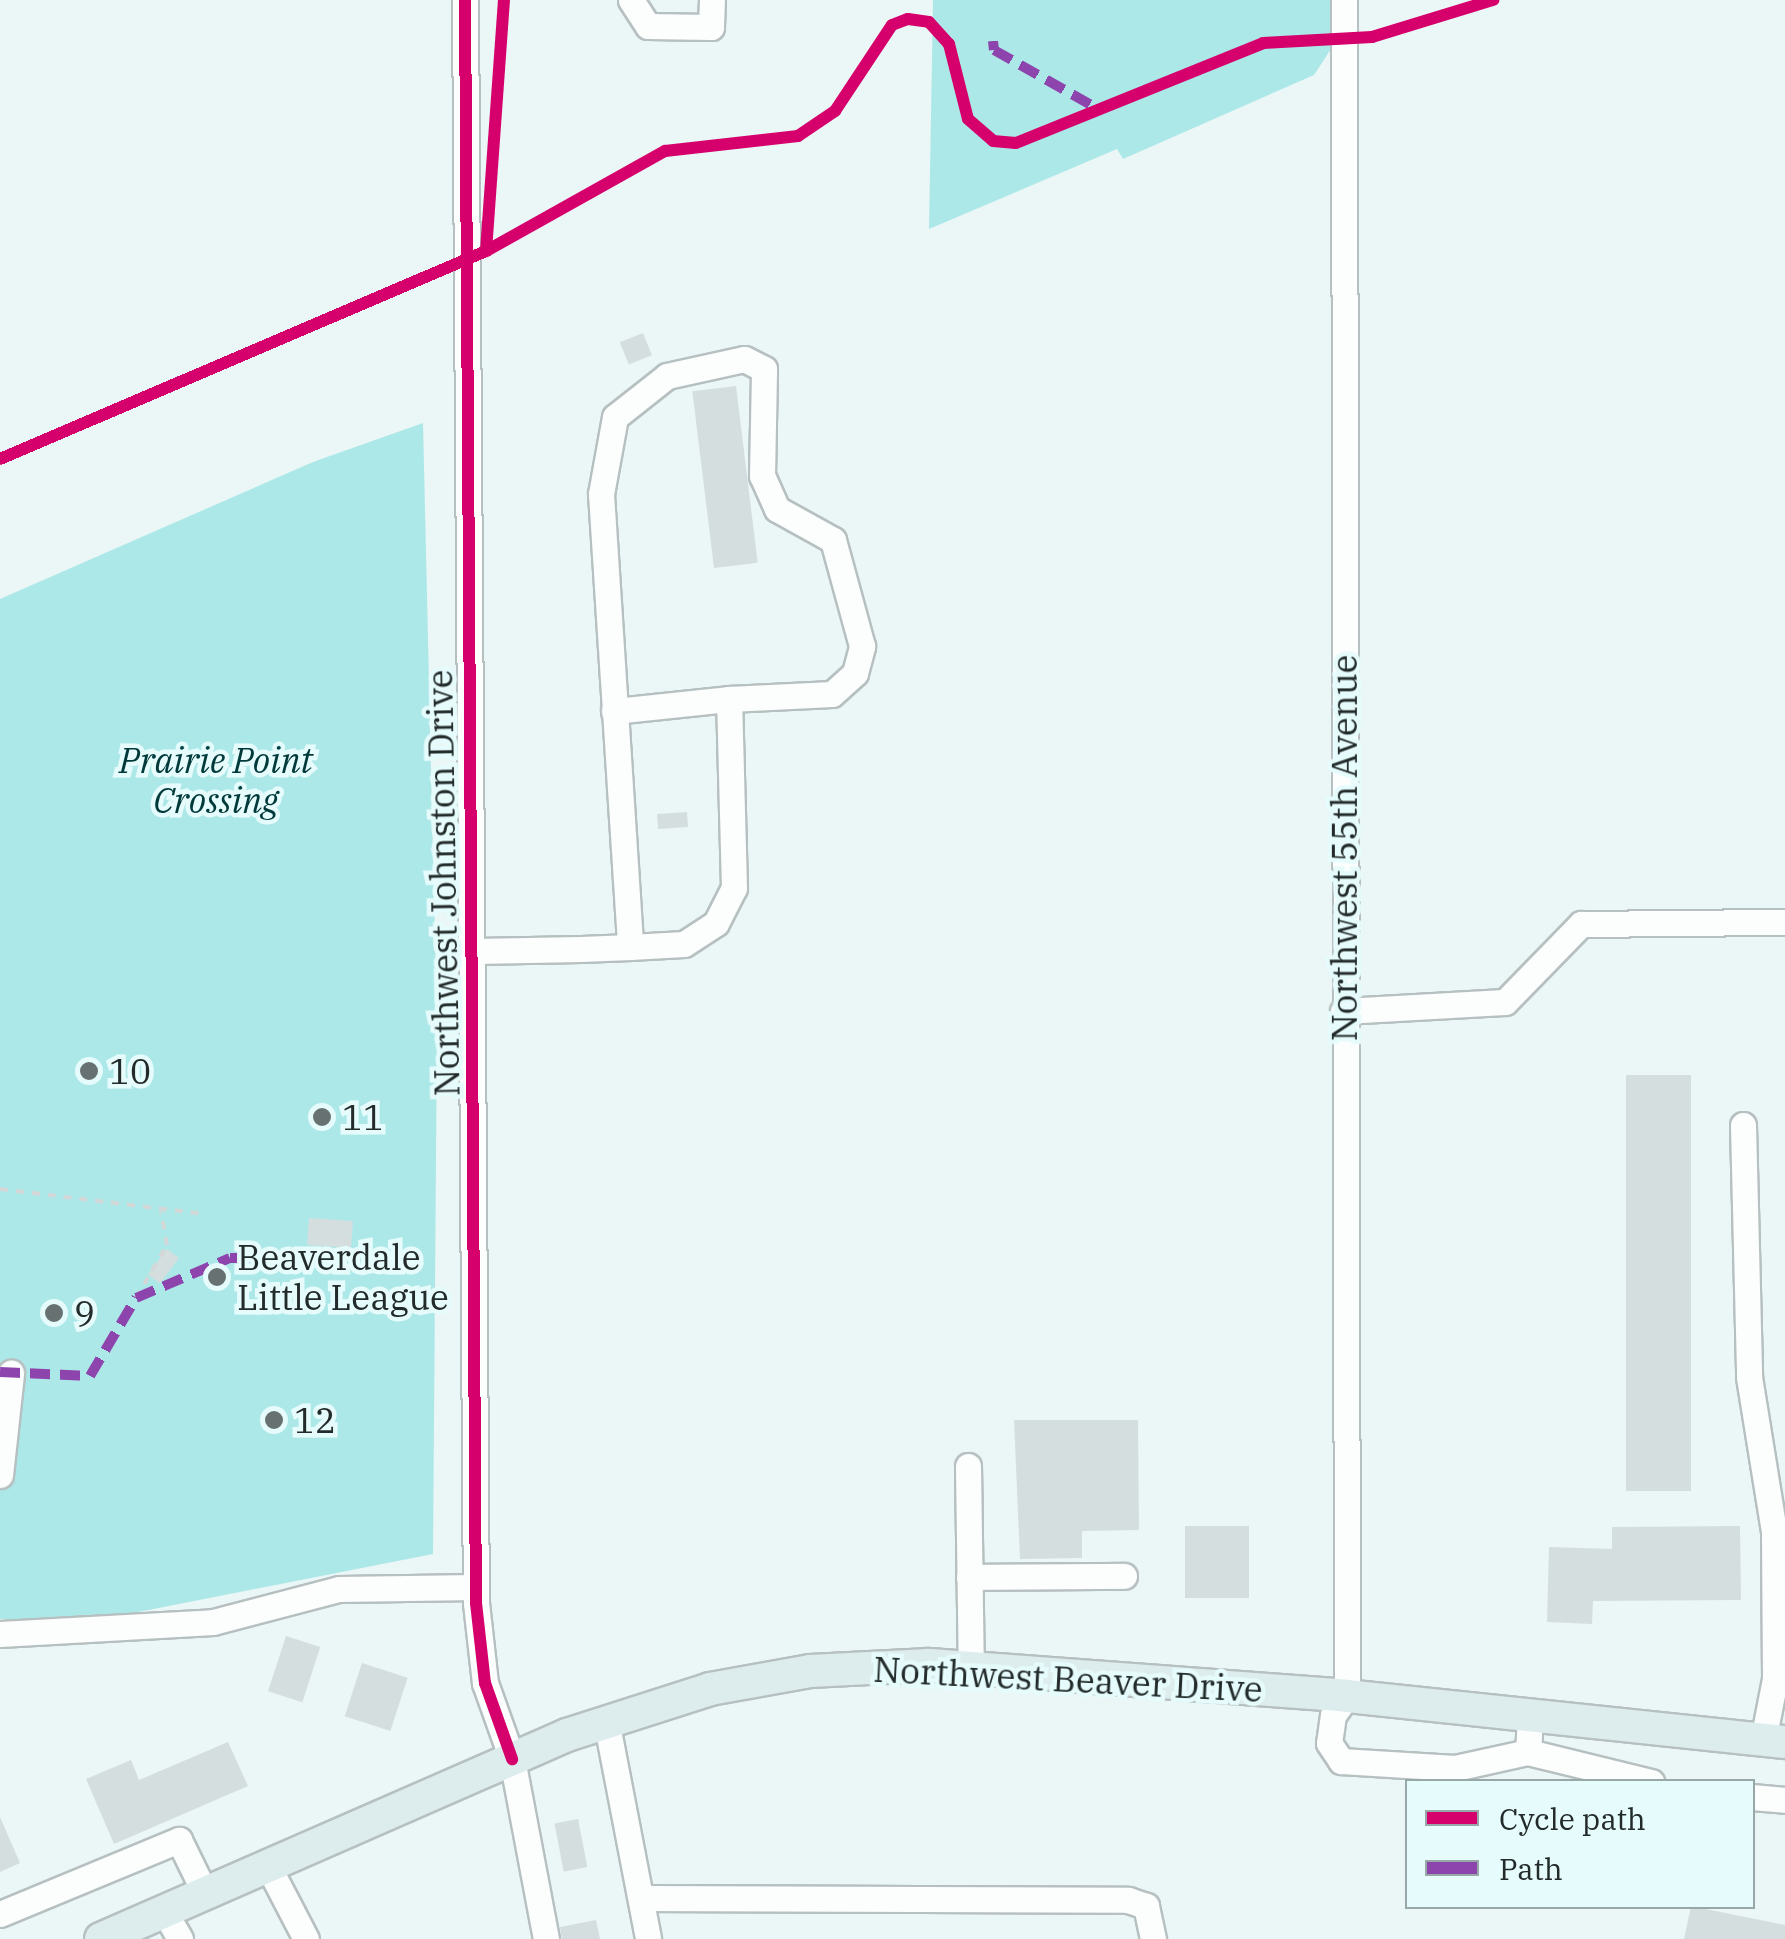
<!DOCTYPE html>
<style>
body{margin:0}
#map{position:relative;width:1785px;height:1939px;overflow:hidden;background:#ebf6f6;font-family:"IBM Plex Serif",serif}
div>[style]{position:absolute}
.green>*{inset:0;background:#ade8e9}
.building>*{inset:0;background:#d5dede;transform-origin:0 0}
.path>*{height:4px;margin-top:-2px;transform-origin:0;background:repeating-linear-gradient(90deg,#d3d7d7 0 8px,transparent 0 16px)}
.roads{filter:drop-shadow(2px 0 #b7c0c0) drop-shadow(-2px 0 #b7c0c0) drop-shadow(0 2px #b7c0c0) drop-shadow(0 -2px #b7c0c0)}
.minor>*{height:25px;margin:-12.5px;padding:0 12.5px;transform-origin:12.5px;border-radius:12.5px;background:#fcfefe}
.major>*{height:32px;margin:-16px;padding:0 16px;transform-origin:16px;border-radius:16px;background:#ddeced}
.quiet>*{height:10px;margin-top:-5px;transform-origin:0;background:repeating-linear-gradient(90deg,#8e44ad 0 20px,transparent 0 30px)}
.cycleway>*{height:12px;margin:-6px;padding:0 6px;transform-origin:6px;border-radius:6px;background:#d6006c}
.dots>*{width:28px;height:28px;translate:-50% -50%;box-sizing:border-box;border:5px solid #e6fbfb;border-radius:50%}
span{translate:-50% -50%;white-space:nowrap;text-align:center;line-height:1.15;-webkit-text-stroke:9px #e6fbfb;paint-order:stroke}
.park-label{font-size:35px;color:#00393a;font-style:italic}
.street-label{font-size:35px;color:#222a2a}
.poi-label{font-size:35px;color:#222a2a}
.left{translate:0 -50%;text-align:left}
.legend{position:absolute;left:1405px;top:1779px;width:350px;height:130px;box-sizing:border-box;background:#e6fbfb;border:2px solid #98a7a7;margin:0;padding:12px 18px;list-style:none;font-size:30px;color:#222a2a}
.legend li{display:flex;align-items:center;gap:20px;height:50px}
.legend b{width:50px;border:2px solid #98a7a7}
</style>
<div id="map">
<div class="green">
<i style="clip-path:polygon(933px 0,1333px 0,1333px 46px,1314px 75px,1123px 159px,1117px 149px,929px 229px)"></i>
<i style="clip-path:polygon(423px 423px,437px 1025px,433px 1554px,98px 1620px,0 1619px,0 599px,313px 462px)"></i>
</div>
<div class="building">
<i style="left:643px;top:333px;width:24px;height:25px;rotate:68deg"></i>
<i style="left:736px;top:386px;width:178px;height:44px;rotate:83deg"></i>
<i style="left:687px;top:812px;width:15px;height:30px;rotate:86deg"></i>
<i style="left:1691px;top:1075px;width:416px;height:65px;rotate:90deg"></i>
<i style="left:309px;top:1218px;width:44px;height:27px;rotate:4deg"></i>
<i style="left:167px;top:1249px;width:15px;height:32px;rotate:37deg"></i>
<i style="clip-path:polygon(1014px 1420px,1138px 1420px,1139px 1530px,1082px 1531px,1082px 1558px,1020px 1559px)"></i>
<i style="left:1185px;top:1526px;width:64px;height:72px"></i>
<i style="clip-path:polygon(1740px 1526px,1741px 1600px,1593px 1601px,1592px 1624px,1547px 1622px,1549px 1547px,1612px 1549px,1612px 1527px)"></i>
<i style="left:286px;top:1636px;width:36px;height:58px;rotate:18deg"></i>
<i style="left:362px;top:1663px;width:48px;height:56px;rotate:18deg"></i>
<i style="clip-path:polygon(228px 1742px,248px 1786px,114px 1844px,86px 1779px,131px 1760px,139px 1780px)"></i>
<i style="clip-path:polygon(0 1817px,20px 1863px,0 1872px)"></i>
<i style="left:578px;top:1819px;width:49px;height:24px;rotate:79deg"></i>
<i style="clip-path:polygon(1691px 1906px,1785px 1925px,1785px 1939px,1684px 1939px)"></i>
<i style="clip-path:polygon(596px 1920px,600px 1939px,562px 1939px,560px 1927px)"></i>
</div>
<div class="path">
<i style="left:0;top:1189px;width:206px;rotate:7deg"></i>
<i style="left:136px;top:1298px;width:61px;rotate:-59.7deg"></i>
<i style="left:167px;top:1245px;width:34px;rotate:-100deg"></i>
</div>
<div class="roads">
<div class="minor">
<i style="left:465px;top:0;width:1603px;rotate:89.61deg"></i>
<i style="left:476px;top:1603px;width:81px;rotate:83.6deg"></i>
<i style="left:485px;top:1683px;width:81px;rotate:70.4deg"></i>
<i style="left:512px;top:1759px;width:183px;rotate:79.3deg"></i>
<i style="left:631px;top:0;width:31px;rotate:57deg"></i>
<i style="left:648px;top:26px;width:63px;rotate:0.9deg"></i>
<i style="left:711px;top:27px;width:27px;rotate:-88deg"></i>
<i style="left:1344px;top:0;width:1696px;rotate:89.9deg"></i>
<i style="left:1347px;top:1696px;width:24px;rotate:126deg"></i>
<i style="left:1333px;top:1715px;width:28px;rotate:98deg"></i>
<i style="left:1329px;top:1743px;width:22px;rotate:56deg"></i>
<i style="left:1341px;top:1761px;width:114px;rotate:3.5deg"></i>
<i style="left:1455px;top:1768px;width:75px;rotate:-12.4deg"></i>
<i style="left:614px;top:711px;width:116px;rotate:-6deg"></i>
<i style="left:475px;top:951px;width:106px;rotate:-1.1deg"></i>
<i style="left:581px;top:949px;width:49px;rotate:-2.3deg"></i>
<i style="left:630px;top:947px;width:54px;rotate:-3.2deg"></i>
<i style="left:684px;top:944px;width:38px;rotate:-33deg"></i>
<i style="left:716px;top:923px;width:39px;rotate:-63deg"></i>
<i style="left:734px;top:888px;width:189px;rotate:-91.5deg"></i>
<i style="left:729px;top:699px;width:103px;rotate:-2.8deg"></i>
<i style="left:832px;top:694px;width:31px;rotate:-42deg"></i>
<i style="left:855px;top:673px;width:28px;rotate:-75deg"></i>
<i style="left:862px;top:646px;width:110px;rotate:-105.3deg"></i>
<i style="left:833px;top:540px;width:64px;rotate:-151deg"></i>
<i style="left:777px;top:509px;width:36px;rotate:-114deg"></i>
<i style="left:762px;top:476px;width:107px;rotate:-88.9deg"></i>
<i style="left:764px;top:369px;width:22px;rotate:-153deg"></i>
<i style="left:744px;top:359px;width:79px;rotate:167.6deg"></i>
<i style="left:667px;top:376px;width:66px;rotate:141.7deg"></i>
<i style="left:615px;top:417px;width:78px;rotate:100.3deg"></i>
<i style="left:601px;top:494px;width:454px;rotate:86.3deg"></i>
<i style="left:1343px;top:1011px;width:162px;rotate:-3.2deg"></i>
<i style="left:1505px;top:1002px;width:109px;rotate:-45.7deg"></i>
<i style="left:1581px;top:924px;width:204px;rotate:-0.6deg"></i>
<i style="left:1743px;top:1125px;width:252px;rotate:88.6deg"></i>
<i style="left:1749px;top:1377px;width:157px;rotate:80.8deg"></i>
<i style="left:1774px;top:1532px;width:147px;rotate:89.6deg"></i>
<i style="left:1775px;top:1679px;width:62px;rotate:101.1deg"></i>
<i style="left:968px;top:1466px;width:204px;rotate:89.2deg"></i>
<i style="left:0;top:1475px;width:103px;rotate:-83.8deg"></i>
<i style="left:969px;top:1577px;width:155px;rotate:-0.4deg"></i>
<i style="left:0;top:1634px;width:213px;rotate:-3.2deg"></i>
<i style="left:213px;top:1622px;width:130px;rotate:-14.7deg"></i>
<i style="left:339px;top:1589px;width:137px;rotate:-0.8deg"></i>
<i style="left:1530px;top:1716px;width:36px;rotate:93deg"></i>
<i style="left:1528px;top:1752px;width:127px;rotate:13.7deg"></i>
<i style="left:606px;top:1720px;width:223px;rotate:79.1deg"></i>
<i style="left:1752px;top:1797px;width:33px;rotate:5deg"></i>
<i style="left:268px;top:1866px;width:82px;rotate:62.5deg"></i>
<i style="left:641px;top:1898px;width:487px;rotate:0.2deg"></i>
<i style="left:1128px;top:1900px;width:19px;rotate:18deg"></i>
<i style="left:1146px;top:1906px;width:34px;rotate:78deg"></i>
<i style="left:164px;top:1911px;width:32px;rotate:60deg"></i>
<i style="left:0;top:1914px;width:194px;rotate:-22.5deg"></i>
<i style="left:179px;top:1840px;width:59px;rotate:63.9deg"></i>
</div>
<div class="major">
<i style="left:101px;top:1939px;width:509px;rotate:-23.64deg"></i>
<i style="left:567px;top:1735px;width:150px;rotate:-17.8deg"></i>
<i style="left:710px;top:1689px;width:102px;rotate:-10.2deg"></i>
<i style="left:810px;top:1671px;width:119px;rotate:-2.9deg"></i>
<i style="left:929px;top:1665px;width:419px;rotate:4.2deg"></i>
<i style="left:1347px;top:1696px;width:440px;rotate:6deg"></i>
</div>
</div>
<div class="quiet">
<i style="left:993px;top:41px;width:9px;rotate:84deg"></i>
<i style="left:994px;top:50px;width:124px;rotate:29.5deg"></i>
<i style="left:0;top:1372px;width:90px;rotate:2.5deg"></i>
<i style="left:90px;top:1376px;width:91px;rotate:-59.5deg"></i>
<i style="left:136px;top:1298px;width:102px;rotate:-23.1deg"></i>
<i style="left:230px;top:1258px;width:114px;rotate:-0.5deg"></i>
</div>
<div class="cycleway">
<i style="left:465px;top:0;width:1603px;rotate:89.61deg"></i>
<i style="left:476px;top:1603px;width:81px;rotate:83.6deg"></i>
<i style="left:485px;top:1683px;width:81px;rotate:70.4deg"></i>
<i style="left:486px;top:251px;width:252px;rotate:-85.9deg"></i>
<i style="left:0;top:459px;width:529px;rotate:-23.17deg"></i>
<i style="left:486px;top:251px;width:205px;rotate:-29.2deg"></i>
<i style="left:665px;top:151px;width:134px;rotate:-6.4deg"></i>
<i style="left:798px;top:136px;width:45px;rotate:-34deg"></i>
<i style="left:835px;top:111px;width:103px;rotate:-56.5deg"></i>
<i style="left:892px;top:25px;width:17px;rotate:-21deg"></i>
<i style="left:908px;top:19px;width:21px;rotate:8deg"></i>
<i style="left:929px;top:22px;width:30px;rotate:48deg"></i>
<i style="left:949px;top:44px;width:77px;rotate:75.8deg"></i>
<i style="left:968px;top:119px;width:33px;rotate:41deg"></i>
<i style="left:993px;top:141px;width:23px;rotate:5deg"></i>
<i style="left:1016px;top:143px;width:266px;rotate:-22deg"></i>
<i style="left:1263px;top:43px;width:109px;rotate:-3.2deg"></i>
<i style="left:1372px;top:37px;width:127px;rotate:-17deg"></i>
</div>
<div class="dots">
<i style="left:89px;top:1071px;background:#687171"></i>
<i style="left:322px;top:1117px;background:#687171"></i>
<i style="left:217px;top:1277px;background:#687171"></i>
<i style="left:54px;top:1313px;background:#687171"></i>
<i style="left:274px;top:1420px;background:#687171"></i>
</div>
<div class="park-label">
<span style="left:216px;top:780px">Prairie Point<br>Crossing</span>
</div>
<div class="street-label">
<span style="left:1344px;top:848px;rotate:-90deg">Northwest 55th Avenue</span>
<span style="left:443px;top:883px;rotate:-91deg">Northwest Johnston Drive</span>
<span style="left:1068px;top:1679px;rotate:3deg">Northwest Beaver Drive</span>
</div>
<div class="poi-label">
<span class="left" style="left:109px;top:1071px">10</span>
<span class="left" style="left:342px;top:1117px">11</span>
<span class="left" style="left:237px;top:1277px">Beaverdale<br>Little League</span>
<span class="left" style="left:74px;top:1313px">9</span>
<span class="left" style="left:294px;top:1420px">12</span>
</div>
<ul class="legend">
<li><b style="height:12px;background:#d6006c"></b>Cycle path</li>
<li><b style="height:12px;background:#8e44ad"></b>Path</li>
</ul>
</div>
